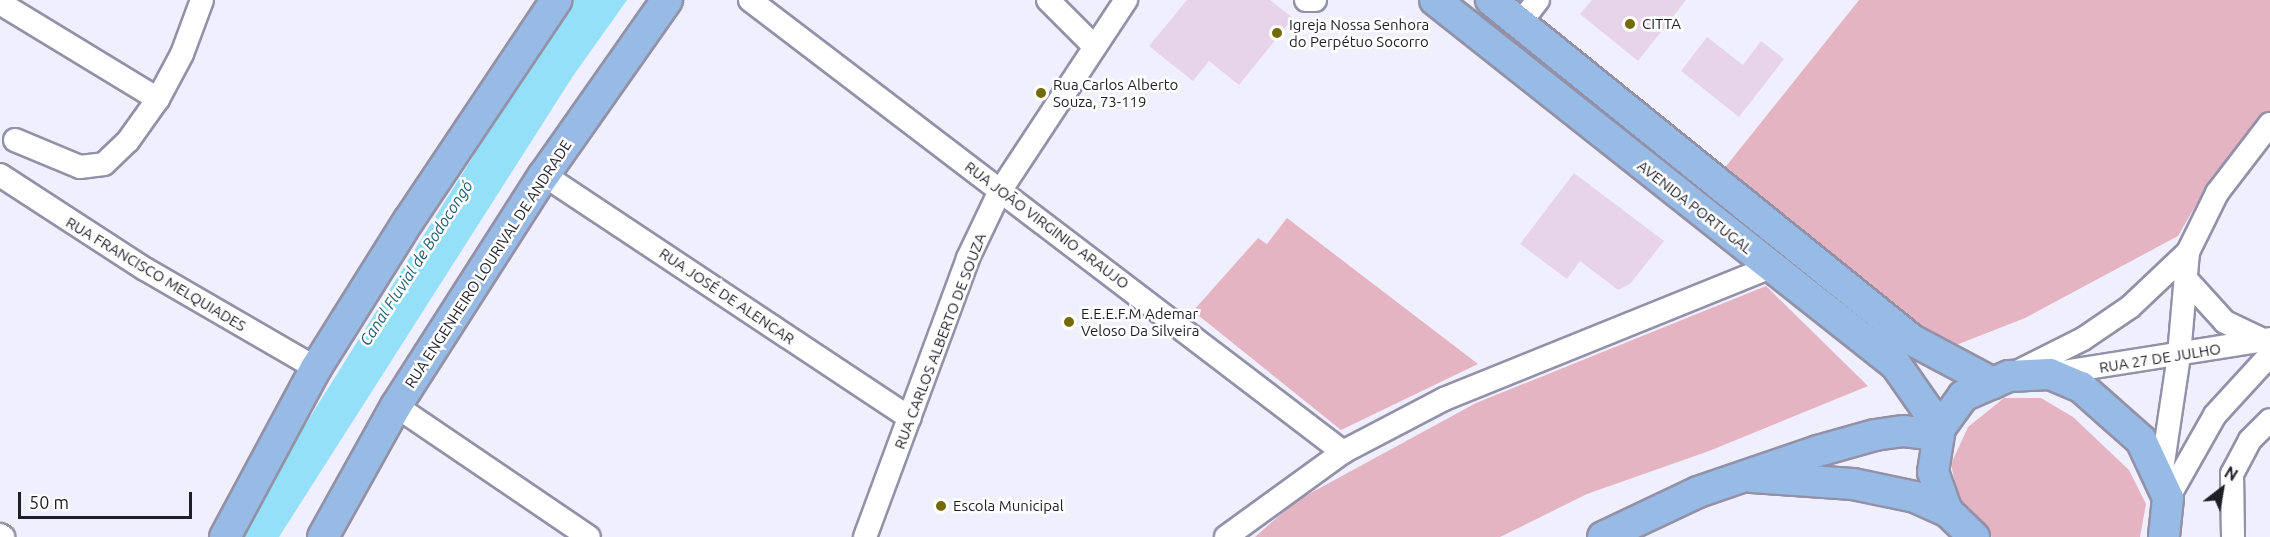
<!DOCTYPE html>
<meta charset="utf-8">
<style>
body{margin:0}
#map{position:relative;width:2270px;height:537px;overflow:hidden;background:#f0effe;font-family:Ubuntu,sans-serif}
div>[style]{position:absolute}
.green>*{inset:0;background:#e5b4c3}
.water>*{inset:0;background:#93e0f8}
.building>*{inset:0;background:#e7d4e8}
.roads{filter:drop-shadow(2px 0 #9391a8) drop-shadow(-2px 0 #9391a8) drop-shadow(0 2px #9391a8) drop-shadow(0 -2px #9391a8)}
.minor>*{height:22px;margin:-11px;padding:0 11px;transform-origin:11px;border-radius:11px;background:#fff}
.major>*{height:30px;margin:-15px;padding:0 15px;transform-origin:15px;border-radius:15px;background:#98bbe5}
.dots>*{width:16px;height:16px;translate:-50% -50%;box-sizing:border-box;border:3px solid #fff;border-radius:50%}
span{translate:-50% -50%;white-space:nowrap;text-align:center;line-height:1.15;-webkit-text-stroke:5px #fff;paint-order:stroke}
.poi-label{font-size:15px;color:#1f1f28}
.left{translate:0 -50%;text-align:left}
.street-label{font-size:15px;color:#1f1f28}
.water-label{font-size:16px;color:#205e6f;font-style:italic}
.north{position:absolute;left:2192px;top:459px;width:60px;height:60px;-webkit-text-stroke:4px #fff;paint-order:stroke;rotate:31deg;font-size:16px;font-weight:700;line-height:24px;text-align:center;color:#1f1f28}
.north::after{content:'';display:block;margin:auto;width:21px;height:27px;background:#1f1f28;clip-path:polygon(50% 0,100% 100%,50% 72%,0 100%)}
.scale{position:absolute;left:18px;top:492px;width:174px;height:27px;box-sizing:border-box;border:3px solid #1f1f28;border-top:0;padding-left:8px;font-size:18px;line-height:21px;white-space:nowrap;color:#1f1f28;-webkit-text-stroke:4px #fff;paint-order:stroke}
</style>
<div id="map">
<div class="green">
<i style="clip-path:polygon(1859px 0,2270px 0,2270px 114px,2246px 134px,2208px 184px,2178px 236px,2025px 318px,1946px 349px,1719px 175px)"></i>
<i style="clip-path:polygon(1287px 218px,1478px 364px,1341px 430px,1193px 311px,1258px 238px,1267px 244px)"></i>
<i style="clip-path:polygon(1766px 286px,1868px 386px,1709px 451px,1587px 494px,1500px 537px,1255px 537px,1296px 501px,1476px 403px)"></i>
<i style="clip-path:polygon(2004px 398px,2041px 398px,2073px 417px,2129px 470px,2146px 504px,2140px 537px,1992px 537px,1976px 525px,1960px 505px,1951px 464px,1968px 427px)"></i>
</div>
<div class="water">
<i style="clip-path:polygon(571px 0,627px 0,573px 76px,279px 537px,235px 537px)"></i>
</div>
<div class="building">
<i style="clip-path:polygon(1187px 0,1270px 0,1293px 18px,1239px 85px,1209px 61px,1193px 81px,1149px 46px)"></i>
<i style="clip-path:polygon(1592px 0,1686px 0,1638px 61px,1580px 14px)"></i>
<i style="clip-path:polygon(1707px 37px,1743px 65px,1761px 41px,1784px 59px,1739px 117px,1681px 71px)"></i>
<i style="clip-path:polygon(1574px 173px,1664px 241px,1630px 284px,1618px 290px,1580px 261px,1567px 279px,1520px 244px)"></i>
</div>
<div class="roads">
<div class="minor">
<i style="left:750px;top:0;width:746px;rotate:37.32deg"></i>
<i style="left:1048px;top:0;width:65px;rotate:45deg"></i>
<i style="left:1306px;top:0;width:9px"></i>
<i style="left:0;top:3px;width:185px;rotate:31.3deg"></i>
<i style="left:1520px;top:23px;width:29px;rotate:-52deg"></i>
<i style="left:15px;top:140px;width:70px;rotate:22.6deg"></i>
<i style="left:80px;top:167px;width:24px;rotate:-7deg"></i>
<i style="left:104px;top:164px;width:33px;rotate:-44deg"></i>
<i style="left:128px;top:141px;width:52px;rotate:-54.5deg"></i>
<i style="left:158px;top:99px;width:51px;rotate:-61.9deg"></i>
<i style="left:182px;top:54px;width:58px;rotate:-69.7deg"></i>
<i style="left:0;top:175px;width:173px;rotate:33deg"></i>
<i style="left:145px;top:269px;width:198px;rotate:30.1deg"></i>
<i style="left:544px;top:175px;width:439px;rotate:33.6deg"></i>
<i style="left:2185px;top:278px;width:59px;rotate:47.7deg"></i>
<i style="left:2225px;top:322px;width:42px;rotate:25.3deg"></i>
<i style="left:2013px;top:374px;width:78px;rotate:-26.6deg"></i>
<i style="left:2083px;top:339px;width:57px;rotate:-34.2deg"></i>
<i style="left:2130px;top:307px;width:80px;rotate:-43.5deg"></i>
<i style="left:2188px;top:252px;width:66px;rotate:-63.8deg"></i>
<i style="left:2217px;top:193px;width:87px;rotate:-52.5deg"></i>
<i style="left:2050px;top:374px;width:223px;rotate:-9deg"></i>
<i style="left:396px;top:406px;width:233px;rotate:34.2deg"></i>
<i style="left:2161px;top:476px;width:122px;rotate:-81.5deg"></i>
<i style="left:2179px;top:355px;width:103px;rotate:-85deg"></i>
<i style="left:2168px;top:498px;width:95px;rotate:-60.5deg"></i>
<i style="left:2215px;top:415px;width:81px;rotate:-47.5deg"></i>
<i style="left:0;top:535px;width:4px;rotate:34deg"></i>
<i style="left:865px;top:537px;width:297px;rotate:-69.7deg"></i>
<i style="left:968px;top:258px;width:74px;rotate:-64.5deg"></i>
<i style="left:1000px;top:191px;width:229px;rotate:-56.6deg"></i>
<i style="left:1226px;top:537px;width:145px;rotate:-36deg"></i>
<i style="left:1343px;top:452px;width:114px;rotate:-27.7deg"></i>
<i style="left:1444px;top:399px;width:353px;rotate:-22deg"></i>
<i style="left:2233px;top:537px;width:63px;rotate:-90.9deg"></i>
<i style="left:2232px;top:474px;width:38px;rotate:-62deg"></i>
<i style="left:2250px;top:440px;width:28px;rotate:-45deg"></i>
</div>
<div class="major">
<i style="left:1435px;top:0;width:588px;rotate:38.37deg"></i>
<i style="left:1896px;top:365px;width:77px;rotate:55.1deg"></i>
<i style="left:1491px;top:0;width:541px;rotate:38.92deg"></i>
<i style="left:1912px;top:340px;width:92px;rotate:28deg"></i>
<i style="left:1752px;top:477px;width:101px;rotate:4deg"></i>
<i style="left:1853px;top:484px;width:63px;rotate:11.8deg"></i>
<i style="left:1915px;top:497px;width:35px;rotate:24deg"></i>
<i style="left:225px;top:537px;width:192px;rotate:-61.7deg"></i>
<i style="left:316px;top:368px;width:175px;rotate:-57.9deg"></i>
<i style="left:409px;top:220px;width:265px;rotate:-56.2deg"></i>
<i style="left:323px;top:537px;width:150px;rotate:-60.9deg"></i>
<i style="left:396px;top:406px;width:274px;rotate:-57.4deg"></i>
<i style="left:544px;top:175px;width:214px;rotate:-54.9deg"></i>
<i style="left:1603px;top:537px;width:105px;rotate:-25.3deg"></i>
<i style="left:1698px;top:492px;width:127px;rotate:-18.9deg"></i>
<i style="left:1818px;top:451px;width:59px;rotate:-15.7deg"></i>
<i style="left:1875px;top:435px;width:29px;rotate:-8deg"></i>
<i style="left:1904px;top:431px;width:33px;rotate:7deg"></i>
<i style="left:1974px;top:537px;width:37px;rotate:-136deg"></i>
<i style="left:1947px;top:511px;width:41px;rotate:-109.7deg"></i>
<i style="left:1933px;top:472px;width:45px;rotate:-81deg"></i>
<i style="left:1940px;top:428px;width:39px;rotate:-54deg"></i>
<i style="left:1963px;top:396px;width:50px;rotate:-23.5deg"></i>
<i style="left:2009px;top:376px;width:41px;rotate:-2.8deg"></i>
<i style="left:2050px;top:374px;width:34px;rotate:23deg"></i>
<i style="left:2081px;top:387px;width:80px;rotate:41.5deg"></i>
<i style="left:2141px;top:440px;width:64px;rotate:65deg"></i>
<i style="left:2168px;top:498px;width:39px;rotate:96deg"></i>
</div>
</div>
<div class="dots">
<i style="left:1630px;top:24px;background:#746a02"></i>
<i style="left:1277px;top:33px;background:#746a02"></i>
<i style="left:1041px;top:93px;background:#746a02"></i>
<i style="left:1069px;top:322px;background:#746a02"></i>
<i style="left:941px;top:506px;background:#746a02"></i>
</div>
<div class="poi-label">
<span class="left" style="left:1289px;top:33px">Igreja Nossa Senhora<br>do Perpétuo Socorro</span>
<span class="left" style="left:1642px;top:24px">CITTA</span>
<span class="left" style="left:1053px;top:93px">Rua Carlos Alberto<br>Souza, 73-119</span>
<span class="left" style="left:1081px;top:322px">E.E.E.F.M Ademar<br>Veloso Da Silveira</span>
<span class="left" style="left:953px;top:506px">Escola Municipal</span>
</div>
<div class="street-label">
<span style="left:1695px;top:207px;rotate:38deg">AVENIDA PORTUGAL</span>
<span style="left:1047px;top:225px;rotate:37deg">RUA JOÃO VIRGINIO ARAUJO</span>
<span style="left:488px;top:264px;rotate:-57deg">RUA ENGENHEIRO LOURIVAL DE ANDRADE</span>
<span style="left:156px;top:274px;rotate:31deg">RUA FRANCISCO MELQUIADES</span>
<span style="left:727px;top:296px;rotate:34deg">RUA JOSÉ DE ALENCAR</span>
<span style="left:940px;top:341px;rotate:-69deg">RUA CARLOS ALBERTO DE SOUZA</span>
<span style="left:2160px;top:358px;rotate:-9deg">RUA 27 DE JULHO</span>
</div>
<div class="water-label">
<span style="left:416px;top:263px;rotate:-57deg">Canal Fluvial de Bodocongó</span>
</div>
<div class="north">N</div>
<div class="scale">50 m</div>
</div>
